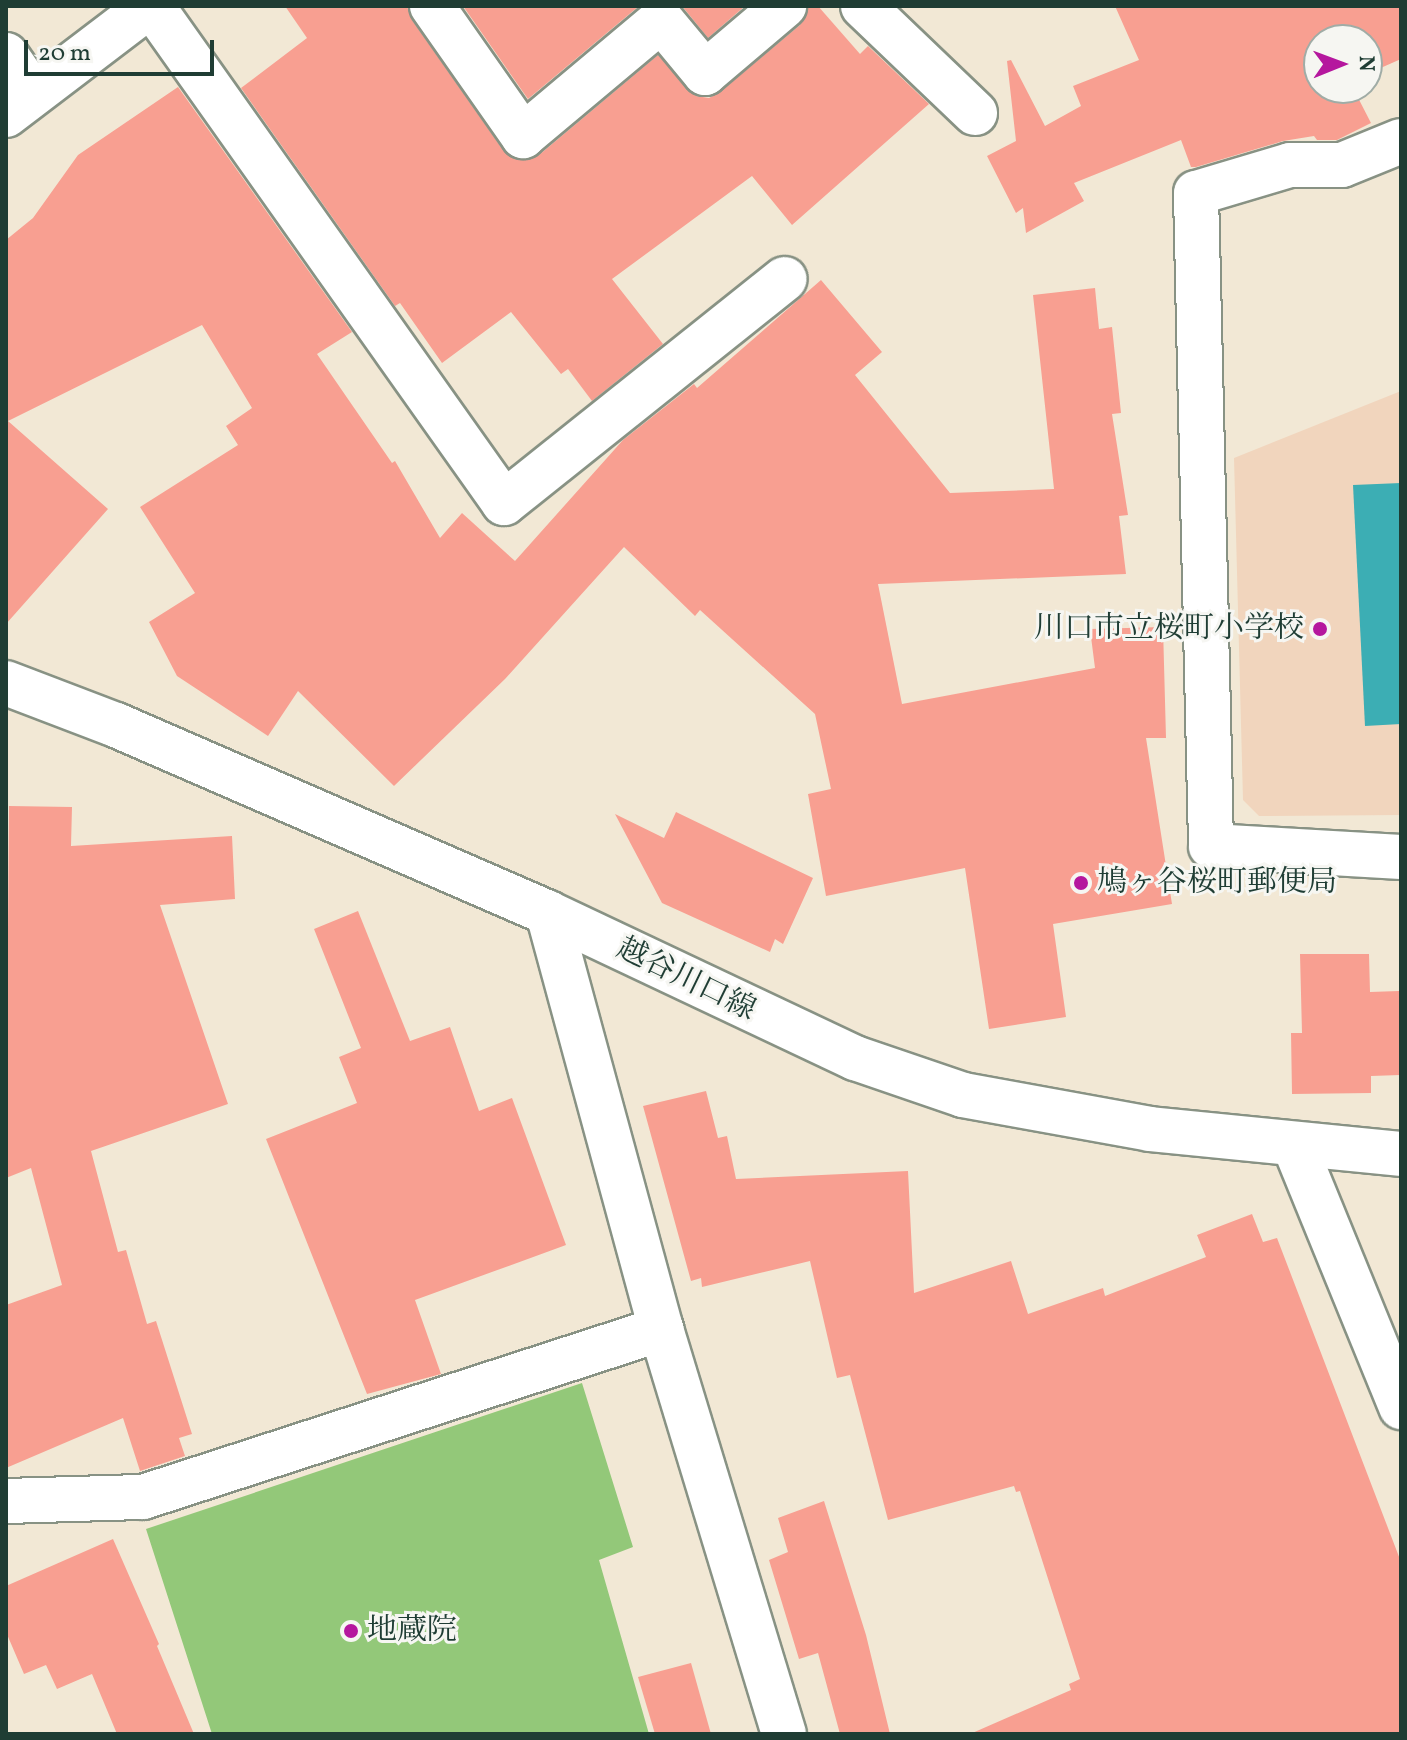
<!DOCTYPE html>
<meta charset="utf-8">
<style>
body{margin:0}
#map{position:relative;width:1407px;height:1740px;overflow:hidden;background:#f2e8d5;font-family:Vollkorn,"Noto Serif JP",serif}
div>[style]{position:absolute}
.built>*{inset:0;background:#f1d5bd}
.green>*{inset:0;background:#93c879}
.water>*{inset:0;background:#3caeb4}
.building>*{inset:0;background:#f89f91}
.roads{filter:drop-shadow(2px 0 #889284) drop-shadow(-2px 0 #889284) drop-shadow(0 2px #889284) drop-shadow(0 -2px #889284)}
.minor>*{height:44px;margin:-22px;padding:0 22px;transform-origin:22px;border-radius:22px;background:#fff}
.major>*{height:44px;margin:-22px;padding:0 22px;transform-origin:22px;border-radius:22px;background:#fff}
.dots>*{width:22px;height:22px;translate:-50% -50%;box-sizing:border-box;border:4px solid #f6f6f2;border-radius:50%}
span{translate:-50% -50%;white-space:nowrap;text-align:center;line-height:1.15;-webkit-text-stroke:6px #f6f6f2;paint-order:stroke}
.poi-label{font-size:30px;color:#1f3d34}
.right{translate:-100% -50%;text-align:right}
.left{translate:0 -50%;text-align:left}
.street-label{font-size:30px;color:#1f3d34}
.frame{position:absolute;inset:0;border:8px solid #1f3d34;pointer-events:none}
.north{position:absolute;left:1303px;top:24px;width:80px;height:80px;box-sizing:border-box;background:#f6f6f2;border:2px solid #a0aca6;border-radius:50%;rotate:89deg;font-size:22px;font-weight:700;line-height:32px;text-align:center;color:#1f3d34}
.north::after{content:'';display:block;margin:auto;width:28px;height:36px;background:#b5179e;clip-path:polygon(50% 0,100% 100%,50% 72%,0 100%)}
.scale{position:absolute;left:24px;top:40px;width:190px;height:36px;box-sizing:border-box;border:4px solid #1f3d34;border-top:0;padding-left:10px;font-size:24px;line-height:28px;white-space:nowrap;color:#1f3d34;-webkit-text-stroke:6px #f6f6f2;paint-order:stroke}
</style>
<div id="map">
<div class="built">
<i style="clip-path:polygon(1401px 391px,1401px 815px,1259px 816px,1243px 800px,1234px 458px)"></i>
</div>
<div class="green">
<i style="clip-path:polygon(582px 1383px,633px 1547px,599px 1560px,649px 1734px,212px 1734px,146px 1529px)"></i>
</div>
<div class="water">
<i style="clip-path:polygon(1401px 483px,1401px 724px,1365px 726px,1353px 485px)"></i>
</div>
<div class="building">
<i style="clip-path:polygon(285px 6px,407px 6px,412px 20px,503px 150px,514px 159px,527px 160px,539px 155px,658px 55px,696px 96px,709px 98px,720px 92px,800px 25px,808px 6px,818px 6px,860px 54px,868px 46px,929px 104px,792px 225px,752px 176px,612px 279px,663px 344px,592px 401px,568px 369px,561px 374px,511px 312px,442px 363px,400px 303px,395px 306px,241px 88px,307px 38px)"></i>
<i style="clip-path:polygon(463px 6px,639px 6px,528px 99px)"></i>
<i style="clip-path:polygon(682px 6px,745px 6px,708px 38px)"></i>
<i style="clip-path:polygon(1115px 6px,1401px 6px,1401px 59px,1367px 74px,1367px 40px,1319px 40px,1319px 88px,1353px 88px,1371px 123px,1337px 140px,1317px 140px,1314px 136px,1283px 141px,1196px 167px,1191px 167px,1181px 140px,1074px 183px,1084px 201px,1026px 233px,1023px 208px,1016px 213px,987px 156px,1016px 141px,1007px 61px,1011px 60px,1045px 126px,1081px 106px,1073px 86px,1139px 60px)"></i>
<i style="clip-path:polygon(178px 87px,352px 332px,317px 354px,392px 463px,395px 461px,440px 538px,462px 513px,515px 561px,623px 440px,694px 384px,697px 388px,821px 280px,882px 352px,855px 375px,950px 493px,1054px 489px,1033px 295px,1095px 288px,1099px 329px,1112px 327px,1121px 413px,1112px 414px,1128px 515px,1119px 516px,1126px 574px,878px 584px,902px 704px,1095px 668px,1090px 629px,1163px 627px,1166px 738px,1146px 738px,1172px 904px,1053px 924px,1066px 1017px,989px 1029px,965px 868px,826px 896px,808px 794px,831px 789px,815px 714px,700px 610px,695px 616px,624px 547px,505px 679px,394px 786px,298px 691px,268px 736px,177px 676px,149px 622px,195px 593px,140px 507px,238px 445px,226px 426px,252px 408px,202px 325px,8px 421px,108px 509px,6px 624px,6px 240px,33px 218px,78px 155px)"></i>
<i style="clip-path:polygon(9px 806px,72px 807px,71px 846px,232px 836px,235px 899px,160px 905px,228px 1104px,91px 1151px,118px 1252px,126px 1250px,147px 1324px,156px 1321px,192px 1434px,179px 1438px,185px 1456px,140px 1471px,123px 1418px,6px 1468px,6px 1305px,62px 1285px,31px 1168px,6px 1178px)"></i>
<i style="clip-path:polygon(676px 812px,813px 878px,783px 944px,775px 939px,770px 952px,662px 903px,615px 814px,664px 838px)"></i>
<i style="clip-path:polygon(358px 911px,410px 1041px,450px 1027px,479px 1111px,512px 1098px,566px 1245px,415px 1300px,441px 1374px,367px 1394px,266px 1139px,357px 1103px,339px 1057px,361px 1048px,314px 929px)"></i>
<i style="clip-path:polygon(1300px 954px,1369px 954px,1370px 992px,1399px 991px,1400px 1075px,1371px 1076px,1371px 1093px,1292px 1094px,1291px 1033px,1302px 1033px)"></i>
<i style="clip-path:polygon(706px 1091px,718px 1138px,727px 1136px,736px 1179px,908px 1171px,914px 1293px,1011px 1261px,1028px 1314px,1103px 1288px,1105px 1296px,1206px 1257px,1197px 1235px,1252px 1214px,1263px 1242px,1277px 1238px,1401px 1562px,1401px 1734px,970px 1734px,1071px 1690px,1069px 1684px,1080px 1679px,1020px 1491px,1016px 1492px,1014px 1486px,888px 1520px,850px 1375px,837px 1378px,810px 1261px,702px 1287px,701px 1278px,691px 1281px,643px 1106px)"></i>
<i style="clip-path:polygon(824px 1501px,866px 1635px,890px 1734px,840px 1734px,818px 1653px,799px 1659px,769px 1560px,788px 1552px,778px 1518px)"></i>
<i style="clip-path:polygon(113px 1539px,159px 1644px,157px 1646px,194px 1734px,117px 1734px,92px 1674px,57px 1689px,46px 1665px,24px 1674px,6px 1632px,6px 1586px)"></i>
<i style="clip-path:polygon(691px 1663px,711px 1734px,655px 1734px,638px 1677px)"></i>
</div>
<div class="roads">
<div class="minor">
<i style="left:152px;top:6px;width:609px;rotate:54.69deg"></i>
<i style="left:504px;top:503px;width:359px;rotate:-38.6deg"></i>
<i style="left:432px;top:6px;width:159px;rotate:55deg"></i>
<i style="left:523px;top:136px;width:180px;rotate:-40deg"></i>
<i style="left:661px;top:20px;width:69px;rotate:50.3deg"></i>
<i style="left:705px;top:73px;width:104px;rotate:-40.3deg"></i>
<i style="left:863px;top:6px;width:155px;rotate:43.7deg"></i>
<i style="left:6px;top:55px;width:47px;rotate:55.3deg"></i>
<i style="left:1401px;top:141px;width:64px;rotate:157.9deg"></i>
<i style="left:1342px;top:165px;width:52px;rotate:180deg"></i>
<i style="left:1290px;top:165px;width:98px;rotate:163.4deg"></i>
<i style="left:1196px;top:193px;width:653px;rotate:88.68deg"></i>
<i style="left:1211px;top:846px;width:190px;rotate:3.3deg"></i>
<i style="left:548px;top:913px;width:431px;rotate:74.8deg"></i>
<i style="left:661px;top:1329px;width:423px;rotate:73.1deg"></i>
<i style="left:1295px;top:1147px;width:281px;rotate:67.8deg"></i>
<i style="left:6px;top:1501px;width:137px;rotate:-1.7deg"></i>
<i style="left:143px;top:1497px;width:545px;rotate:-17.97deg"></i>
</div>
<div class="major">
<i style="left:6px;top:115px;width:180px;rotate:-37.3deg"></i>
<i style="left:6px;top:683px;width:118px;rotate:20.9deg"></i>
<i style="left:116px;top:725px;width:471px;rotate:23.5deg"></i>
<i style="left:548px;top:913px;width:340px;rotate:25.3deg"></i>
<i style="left:855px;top:1058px;width:114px;rotate:18.9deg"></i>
<i style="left:963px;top:1095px;width:190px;rotate:10.3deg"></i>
<i style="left:1150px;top:1129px;width:252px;rotate:5.7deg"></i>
</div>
</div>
<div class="dots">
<i style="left:1320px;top:629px;background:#b5179e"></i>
<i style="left:1081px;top:883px;background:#b5179e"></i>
<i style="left:351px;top:1631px;background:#b5179e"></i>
</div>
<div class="poi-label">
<span class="right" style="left:1304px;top:629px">川口市立桜町小学校</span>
<span class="left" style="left:1097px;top:883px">鳩ヶ谷桜町郵便局</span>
<span class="left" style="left:367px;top:1631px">地蔵院</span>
</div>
<div class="street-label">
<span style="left:686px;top:980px;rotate:26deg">越谷川口線</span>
</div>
<div class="frame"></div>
<div class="north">N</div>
<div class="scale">20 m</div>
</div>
